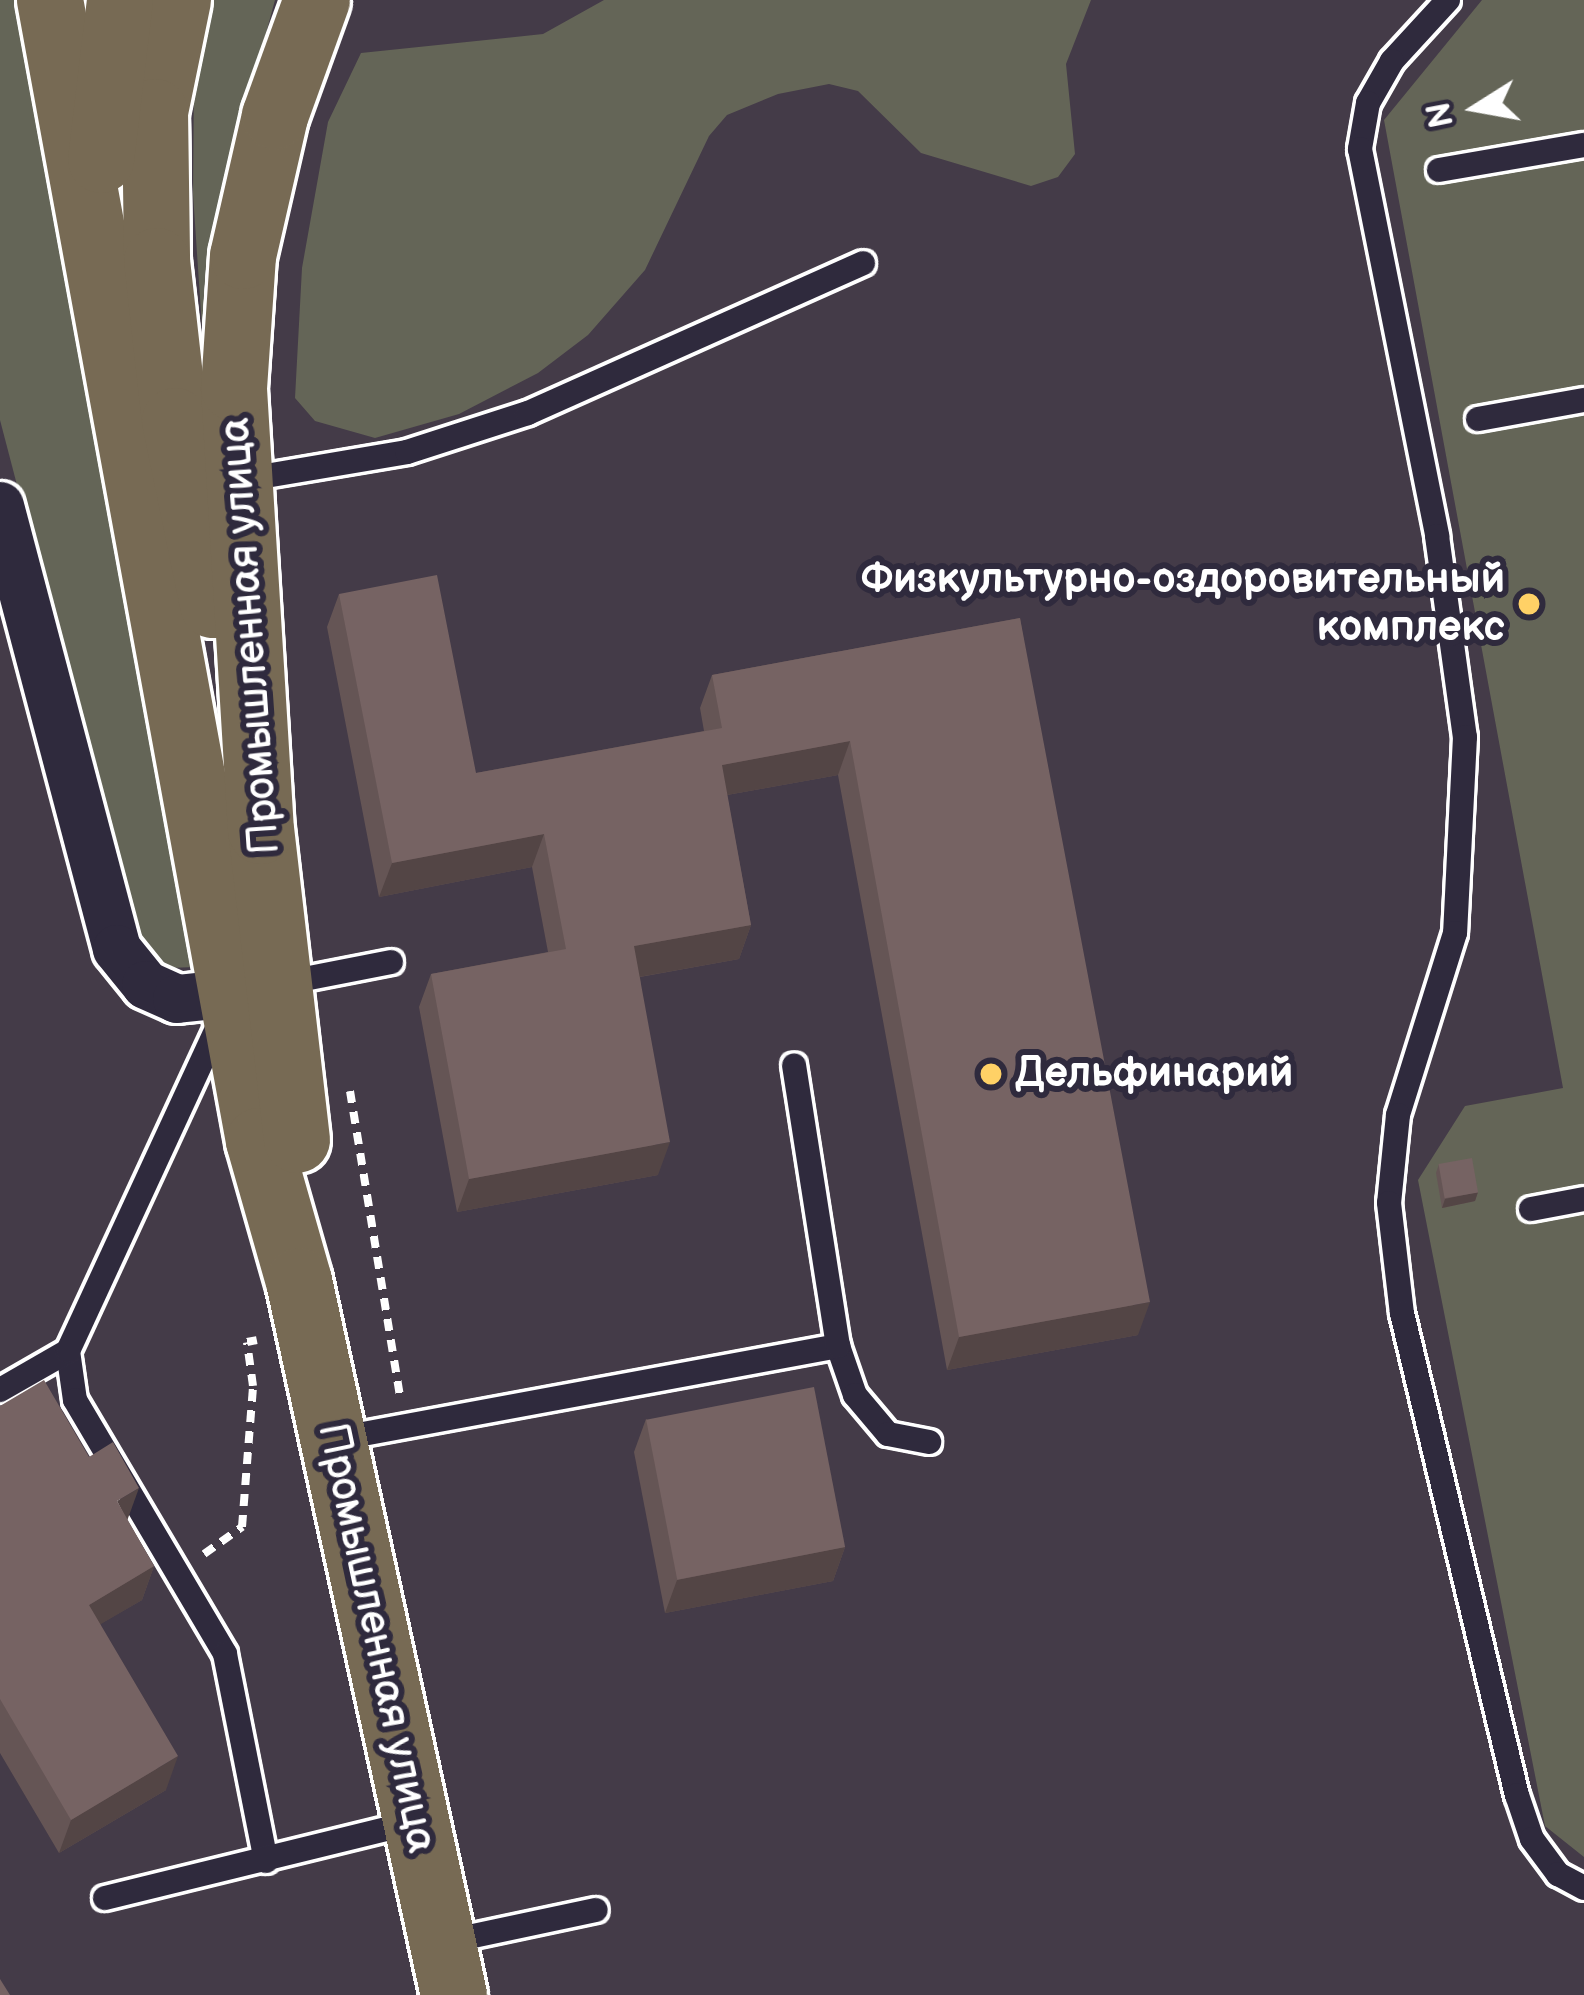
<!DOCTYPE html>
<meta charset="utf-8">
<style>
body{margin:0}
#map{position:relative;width:1584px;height:1995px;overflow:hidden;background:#443b48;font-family:"Balsamiq Sans",sans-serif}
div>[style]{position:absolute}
.green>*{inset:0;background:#646557}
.path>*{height:8px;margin-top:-4px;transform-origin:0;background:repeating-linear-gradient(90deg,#fff 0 12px,transparent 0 21px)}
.roads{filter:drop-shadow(3px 0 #fff) drop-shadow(-3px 0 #fff) drop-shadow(0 3px #fff) drop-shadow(0 -3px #fff)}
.service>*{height:24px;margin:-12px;padding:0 12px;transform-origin:12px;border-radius:12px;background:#2f2a3d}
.minor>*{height:48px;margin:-24px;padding:0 24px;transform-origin:24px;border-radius:24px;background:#2f2a3d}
.primary>*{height:66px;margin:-33px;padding:0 33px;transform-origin:33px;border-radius:33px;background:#776a54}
.wall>*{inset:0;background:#655555}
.shaded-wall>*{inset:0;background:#534545}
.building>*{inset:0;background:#766363;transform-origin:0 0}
.dots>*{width:33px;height:33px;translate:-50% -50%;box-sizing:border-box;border:6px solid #2f2a3d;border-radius:50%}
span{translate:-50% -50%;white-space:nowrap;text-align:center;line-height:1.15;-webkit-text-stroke:12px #2f2a3d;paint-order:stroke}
.poi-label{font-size:42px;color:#fff;font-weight:700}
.right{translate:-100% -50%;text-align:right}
.left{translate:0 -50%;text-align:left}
.street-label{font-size:42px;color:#fff}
.north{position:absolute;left:1416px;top:48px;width:120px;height:120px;-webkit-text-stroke:9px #2f2a3d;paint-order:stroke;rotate:259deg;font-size:33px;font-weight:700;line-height:48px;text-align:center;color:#fff}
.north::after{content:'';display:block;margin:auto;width:42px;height:54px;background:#fff;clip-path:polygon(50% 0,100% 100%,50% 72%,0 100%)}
</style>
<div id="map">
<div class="green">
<i style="clip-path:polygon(0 0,23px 0,195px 967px,169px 968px,147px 955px,134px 932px,0 420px)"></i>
<i style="clip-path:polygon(209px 0,275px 0,222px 195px,208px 416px,193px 194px,194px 71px)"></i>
<i style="clip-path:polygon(604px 0,1091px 0,1066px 64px,1075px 154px,1058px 177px,1031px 186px,921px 153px,858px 91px,829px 84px,778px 94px,727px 115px,709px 136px,645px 270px,588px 335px,538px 373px,459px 414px,375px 438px,315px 421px,295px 398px,302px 268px,328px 122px,361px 53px,543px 34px)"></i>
<i style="clip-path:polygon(1482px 0,1584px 0,1584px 1857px,1545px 1826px,1418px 1180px,1465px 1106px,1563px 1088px,1384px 120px)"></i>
</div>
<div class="path">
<i style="left:350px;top:1091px;width:309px;rotate:80.7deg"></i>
<i style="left:204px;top:1554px;width:47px;rotate:-35.4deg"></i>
<i style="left:242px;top:1527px;width:141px;rotate:-85.5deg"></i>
<i style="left:253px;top:1386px;width:44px;rotate:-97.8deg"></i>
<i style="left:247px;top:1342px;width:10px;rotate:-11deg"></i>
</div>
<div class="roads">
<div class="service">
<i style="left:1448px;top:0;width:83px;rotate:132.6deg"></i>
<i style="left:1392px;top:61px;width:48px;rotate:119.7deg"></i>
<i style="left:1368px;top:103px;width:47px;rotate:99.9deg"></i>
<i style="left:1360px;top:149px;width:395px;rotate:78.7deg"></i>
<i style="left:1437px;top:536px;width:203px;rotate:82.1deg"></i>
<i style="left:1465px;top:737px;width:196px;rotate:92.9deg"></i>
<i style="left:1455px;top:933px;width:191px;rotate:107.4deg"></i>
<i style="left:1398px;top:1115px;width:88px;rotate:95.8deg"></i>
<i style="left:1389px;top:1203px;width:111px;rotate:83.3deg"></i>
<i style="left:1402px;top:1313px;width:496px;rotate:76.6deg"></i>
<i style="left:1517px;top:1795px;width:46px;rotate:71.2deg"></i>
<i style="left:1532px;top:1839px;width:44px;rotate:53.4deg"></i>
<i style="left:1558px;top:1874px;width:30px;rotate:28deg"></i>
<i style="left:1439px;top:170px;width:147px;rotate:-9.8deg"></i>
<i style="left:1478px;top:419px;width:108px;rotate:-10.2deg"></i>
<i style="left:242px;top:480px;width:167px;rotate:-9.6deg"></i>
<i style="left:407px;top:452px;width:127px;rotate:-17.9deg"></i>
<i style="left:528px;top:413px;width:367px;rotate:-24.1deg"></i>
<i style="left:284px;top:983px;width:109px;rotate:-11.1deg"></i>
<i style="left:1531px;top:1209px;width:54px;rotate:-10.7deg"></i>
<i style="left:838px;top:1346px;width:52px;rotate:70.9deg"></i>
<i style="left:855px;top:1395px;width:51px;rotate:49.8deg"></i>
<i style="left:888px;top:1434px;width:42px;rotate:11deg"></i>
<i style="left:68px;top:1351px;width:49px;rotate:81.9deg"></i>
<i style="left:75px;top:1400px;width:295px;rotate:59.4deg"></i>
<i style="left:225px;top:1654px;width:211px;rotate:78.8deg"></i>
<i style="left:0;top:1390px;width:78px;rotate:-29.8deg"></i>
<i style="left:68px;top:1351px;width:362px;rotate:-65.2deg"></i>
<i style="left:336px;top:1439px;width:511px;rotate:-10.5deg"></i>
<i style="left:838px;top:1346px;width:284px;rotate:-98.9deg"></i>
<i style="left:105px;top:1898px;width:318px;rotate:-13.8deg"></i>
<i style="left:445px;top:1942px;width:154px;rotate:-12deg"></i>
</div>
<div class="minor">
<i style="left:0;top:506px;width:458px;rotate:75.2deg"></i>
<i style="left:117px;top:949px;width:46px;rotate:51.1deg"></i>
<i style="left:146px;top:985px;width:34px;rotate:24deg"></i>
<i style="left:177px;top:999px;width:56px;rotate:-6.1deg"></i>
</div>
<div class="primary">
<i style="left:50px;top:0;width:1160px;rotate:79.62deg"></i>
<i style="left:259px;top:1141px;width:146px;rotate:74.1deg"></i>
<i style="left:299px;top:1281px;width:731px;rotate:77.75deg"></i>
<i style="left:178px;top:0;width:114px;rotate:101.6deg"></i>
<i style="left:155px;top:112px;width:149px;rotate:89.2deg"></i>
<i style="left:157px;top:261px;width:161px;rotate:83.6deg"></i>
<i style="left:175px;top:421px;width:188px;rotate:78.3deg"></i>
<i style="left:101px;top:160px;width:161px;rotate:-83.2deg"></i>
<i style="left:297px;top:1140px;width:311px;rotate:-96.6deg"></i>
<i style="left:261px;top:831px;width:444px;rotate:-93.5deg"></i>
<i style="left:234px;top:388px;width:132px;rotate:-86.1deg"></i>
<i style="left:243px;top:256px;width:144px;rotate:-77.1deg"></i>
<i style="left:275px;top:116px;width:123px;rotate:-70.1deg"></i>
</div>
</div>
<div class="wall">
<i style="clip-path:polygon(339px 594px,476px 773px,704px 731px,700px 708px,712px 675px,1020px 618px,1138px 1335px,947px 1370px,838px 775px,727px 795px,751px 925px,739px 959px,640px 977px,658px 1175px,457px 1212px,419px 1007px,431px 974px,548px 952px,532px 867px,379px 897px,327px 627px)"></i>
<i style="clip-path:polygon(1439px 1164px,1478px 1192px,1475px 1201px,1442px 1208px,1436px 1173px)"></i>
<i style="clip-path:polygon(0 1406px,127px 1520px,154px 1566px,142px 1600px,100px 1624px,166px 1790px,59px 1853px,0 1753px)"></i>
<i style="clip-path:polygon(646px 1419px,845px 1547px,833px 1581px,665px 1613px,634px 1452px)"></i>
</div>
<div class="shaded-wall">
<i style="clip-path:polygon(850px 741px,838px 775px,710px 798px,722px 765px)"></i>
<i style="clip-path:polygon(544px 834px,532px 867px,379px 897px,392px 863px)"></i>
<i style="clip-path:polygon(751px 925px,739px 959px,622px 980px,634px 946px)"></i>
<i style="clip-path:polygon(670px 1142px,658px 1175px,457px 1212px,469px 1179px)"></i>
<i style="clip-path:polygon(1478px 1192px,1475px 1201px,1442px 1208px,1445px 1199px)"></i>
<i style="clip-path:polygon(1150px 1302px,1138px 1335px,947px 1370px,959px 1337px)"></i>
<i style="clip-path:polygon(139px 1488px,127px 1521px,117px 1501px)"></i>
<i style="clip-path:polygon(845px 1547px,833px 1581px,665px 1613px,677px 1580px)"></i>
<i style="clip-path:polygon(154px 1566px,142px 1600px,77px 1638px,89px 1605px)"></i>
<i style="clip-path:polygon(178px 1756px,166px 1790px,59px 1853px,71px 1820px)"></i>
</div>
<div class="building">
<i style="clip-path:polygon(437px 575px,476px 773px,722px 728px,712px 675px,1020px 618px,1150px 1302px,959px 1337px,850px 741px,722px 765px,751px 925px,634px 946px,670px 1142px,469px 1179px,431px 974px,566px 949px,544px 834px,392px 863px,339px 594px)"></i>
<i style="left:1472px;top:1158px;width:35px;height:34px;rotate:80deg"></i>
<i style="clip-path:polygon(44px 1380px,89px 1457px,113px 1442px,139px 1488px,117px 1501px,154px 1566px,89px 1605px,178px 1756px,71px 1820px,0 1699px,0 1406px)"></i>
<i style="left:814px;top:1387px;width:163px;height:171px;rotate:79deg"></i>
<i style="clip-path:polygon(0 1979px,10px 1995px,0 1995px)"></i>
</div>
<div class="dots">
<i style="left:1529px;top:604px;background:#ffd166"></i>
<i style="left:991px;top:1074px;background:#ffd166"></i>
</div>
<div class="poi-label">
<span class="right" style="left:1505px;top:604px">Физкультурно-оздоровительный<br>комплекс</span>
<span class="left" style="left:1015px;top:1074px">Дельфинарий</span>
</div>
<div class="street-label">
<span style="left:251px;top:636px;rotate:-94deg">Промышленная улица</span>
<span style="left:376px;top:1638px;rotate:78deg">Промышленная улица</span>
</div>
<div class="north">N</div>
</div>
